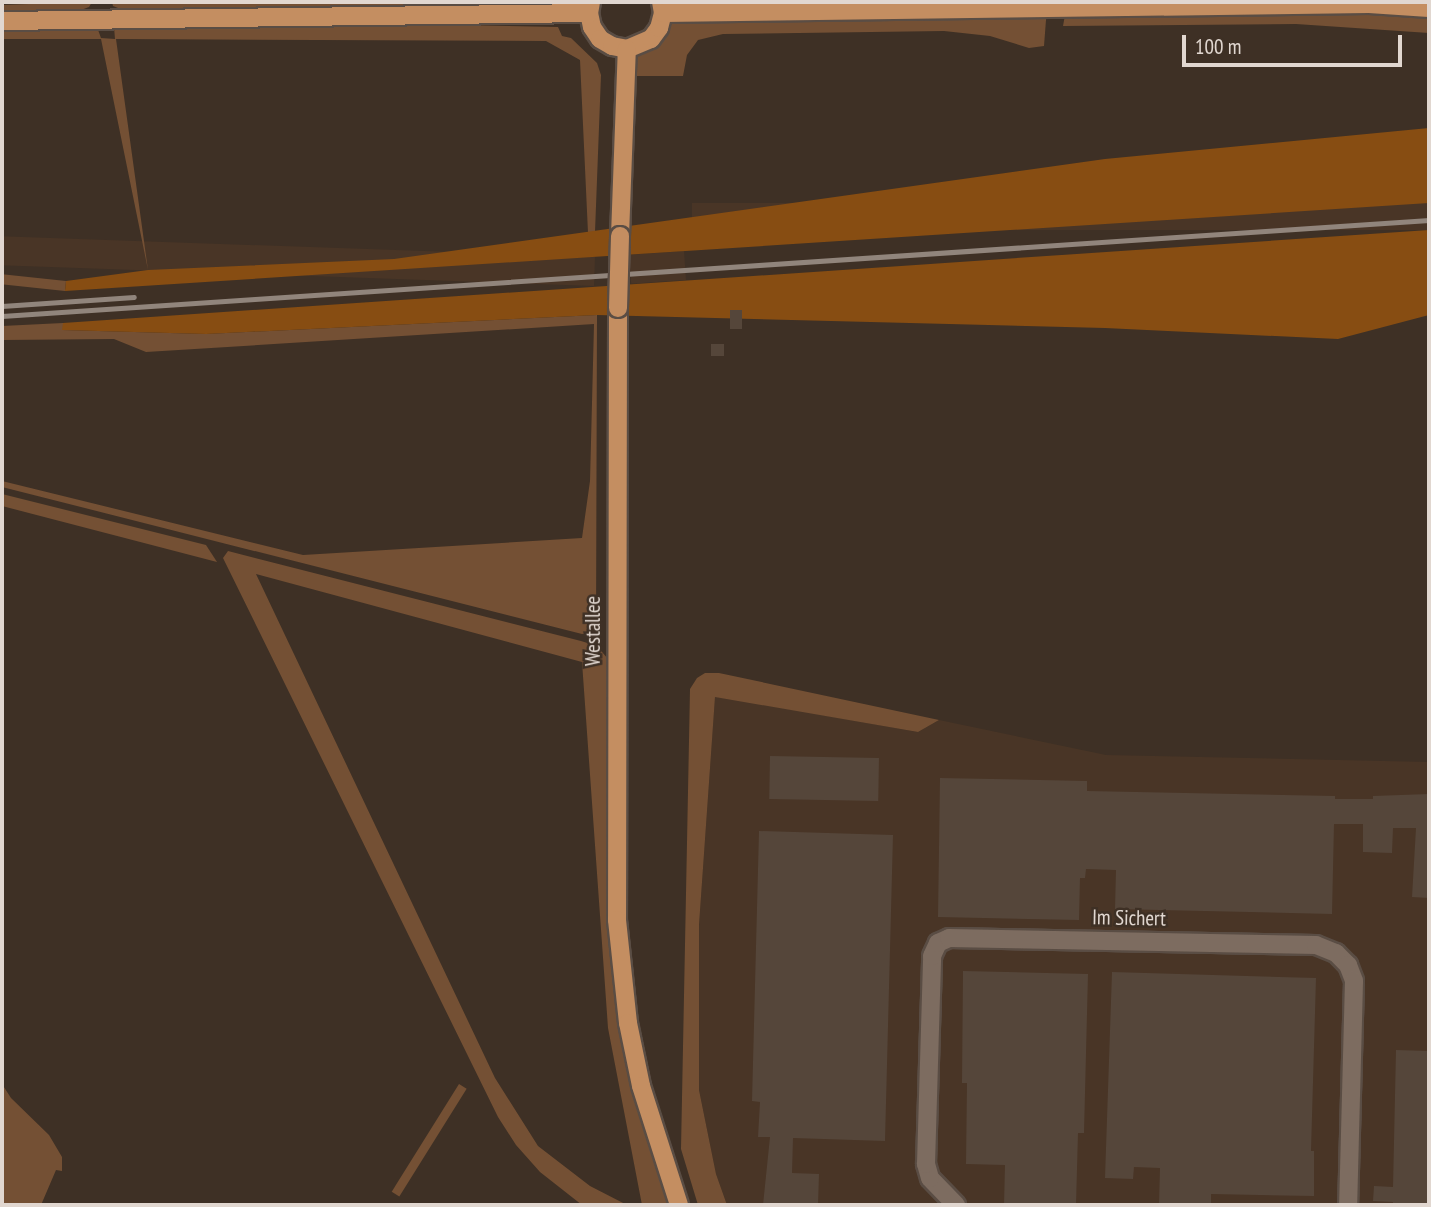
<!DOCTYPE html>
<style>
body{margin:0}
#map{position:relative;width:1431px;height:1207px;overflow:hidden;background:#3e3025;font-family:"PT Sans Narrow",sans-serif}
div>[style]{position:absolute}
.built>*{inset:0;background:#493526;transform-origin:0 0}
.green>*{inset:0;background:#745034;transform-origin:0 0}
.forest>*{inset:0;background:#874d12}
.building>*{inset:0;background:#55463a;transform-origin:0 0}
.roads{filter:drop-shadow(2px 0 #5a4d44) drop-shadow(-2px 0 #5a4d44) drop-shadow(0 2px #5a4d44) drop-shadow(0 -2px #5a4d44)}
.minor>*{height:18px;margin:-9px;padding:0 9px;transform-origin:9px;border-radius:9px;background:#7d6c60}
.major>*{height:18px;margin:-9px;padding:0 9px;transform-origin:9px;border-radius:9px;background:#c48e61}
.rail>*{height:4.5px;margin:-2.25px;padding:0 2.25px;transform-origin:2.25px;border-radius:2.25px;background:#91857c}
.bridges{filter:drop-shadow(2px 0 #5a4d44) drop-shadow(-2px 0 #5a4d44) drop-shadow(0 2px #5a4d44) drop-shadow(0 -2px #5a4d44)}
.major-bridge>*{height:18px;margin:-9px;padding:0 9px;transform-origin:9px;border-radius:9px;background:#c48e61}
span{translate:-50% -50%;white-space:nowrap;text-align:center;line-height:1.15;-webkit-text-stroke:5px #3e3025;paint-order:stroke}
.street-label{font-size:21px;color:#e1d7d0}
.frame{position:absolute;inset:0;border:4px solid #e1d7d0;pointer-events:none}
.scale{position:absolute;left:1182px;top:35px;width:220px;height:32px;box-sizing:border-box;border:4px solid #e1d7d0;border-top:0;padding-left:9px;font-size:21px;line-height:24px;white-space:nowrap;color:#e1d7d0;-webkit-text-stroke:5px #3e3025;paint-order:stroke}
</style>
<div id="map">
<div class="built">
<i style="left:1429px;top:203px;width:27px;height:737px;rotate:90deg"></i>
<i style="left:684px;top:251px;width:29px;height:55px;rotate:86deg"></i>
<i style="left:595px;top:257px;width:29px;height:594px;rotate:92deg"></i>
<i style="clip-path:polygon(715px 696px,918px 732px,939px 720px,1106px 755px,1429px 762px,1429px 1205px,727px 1205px,716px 1174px,699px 1090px,699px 925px)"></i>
</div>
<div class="green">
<i style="clip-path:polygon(81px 2px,92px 2px,89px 7px,73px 13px,2px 14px,2px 5px)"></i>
<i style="clip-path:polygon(112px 2px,561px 2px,561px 3px,368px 10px,128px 12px,113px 6px)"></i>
<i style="clip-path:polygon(1047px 7px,1044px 46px,1029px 48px,990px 36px,944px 31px,723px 34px,698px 40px,687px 55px,683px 76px,625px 76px,639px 46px,663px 13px)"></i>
<i style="clip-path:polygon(1368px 10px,1429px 14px,1429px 33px,1296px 24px,1063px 26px,1065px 15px)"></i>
<i style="clip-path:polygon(350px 23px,558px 27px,562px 36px,571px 38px,597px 63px,601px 75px,595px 232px,588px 233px,580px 60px,546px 41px,116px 39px,148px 270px,101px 39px,2px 39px,2px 28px,97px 27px,101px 38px,115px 39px,114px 27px)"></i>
<i style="left:66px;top:281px;width:10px;height:64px;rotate:96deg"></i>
<i style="clip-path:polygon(597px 315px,596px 633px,582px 634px,2px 487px,2px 481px,303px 555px,582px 538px,590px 481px,594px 324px,146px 352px,114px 339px,2px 340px,2px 326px,63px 323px,63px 330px,206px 334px)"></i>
<i style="clip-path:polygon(2px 494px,206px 545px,217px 562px,2px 506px)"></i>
<i style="clip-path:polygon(228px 551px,581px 641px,597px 646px,608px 659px,609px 919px,634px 1083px,669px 1205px,642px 1205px,608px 1028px,582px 662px,256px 574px,495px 1078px,538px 1146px,590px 1186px,627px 1205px,582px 1205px,540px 1172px,516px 1145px,498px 1117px,223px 558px)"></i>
<i style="clip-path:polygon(705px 673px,719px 673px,939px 720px,918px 732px,715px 697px,699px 925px,699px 1090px,716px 1174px,727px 1205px,698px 1205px,681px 1149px,690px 689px,697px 678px)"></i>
<i style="clip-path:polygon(2px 1084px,11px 1098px,49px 1135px,62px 1157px,62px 1171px,56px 1170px,41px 1205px,2px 1205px)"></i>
<i style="left:459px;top:1084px;width:9px;height:127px;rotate:32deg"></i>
</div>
<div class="forest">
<i style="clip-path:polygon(1429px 128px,1429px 203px,65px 291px,66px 281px,148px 270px,394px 259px,1105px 159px)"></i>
<i style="clip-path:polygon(1429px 230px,1429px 315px,1338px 339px,1105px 328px,597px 315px,206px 334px,62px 330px,63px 323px)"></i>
</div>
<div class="building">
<i style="left:730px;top:310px;width:12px;height:19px"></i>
<i style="left:711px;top:344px;width:13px;height:12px"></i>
<i style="left:770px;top:756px;width:109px;height:43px;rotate:1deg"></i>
<i style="clip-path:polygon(940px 778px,1087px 781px,1087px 791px,1335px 796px,1335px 799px,1373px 799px,1373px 796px,1429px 794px,1429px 898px,1412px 897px,1416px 828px,1393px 828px,1392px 853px,1363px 852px,1363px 824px,1334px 824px,1332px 914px,1115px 909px,1116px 870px,1086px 869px,1085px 878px,1080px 878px,1079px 920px,938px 917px)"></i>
<i style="clip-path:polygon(759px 831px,893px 835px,885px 1141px,793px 1138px,792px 1173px,819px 1174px,818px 1205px,763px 1205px,770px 1137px,758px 1137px,760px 1102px,752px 1101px)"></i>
<i style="clip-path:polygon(963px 971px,1088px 974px,1084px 1133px,1078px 1133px,1076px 1205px,1004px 1205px,1005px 1165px,966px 1164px,967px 1083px,962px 1083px)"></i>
<i style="clip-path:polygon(1112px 972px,1316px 978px,1311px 1151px,1314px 1151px,1314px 1196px,1211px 1194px,1211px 1205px,1159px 1205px,1160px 1168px,1134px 1167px,1133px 1179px,1105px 1178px)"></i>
<i style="clip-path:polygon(1396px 1050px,1429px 1051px,1429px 1205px,1393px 1205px,1393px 1202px,1373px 1201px,1374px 1186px,1393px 1187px)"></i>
</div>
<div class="roads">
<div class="minor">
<i style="left:956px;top:1205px;width:37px;rotate:-134deg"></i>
<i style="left:930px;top:1178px;width:15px;rotate:-106deg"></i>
<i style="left:926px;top:1164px;width:208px;rotate:-88.3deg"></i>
<i style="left:932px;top:956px;width:14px;rotate:-65deg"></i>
<i style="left:938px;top:943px;width:12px;rotate:-24deg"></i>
<i style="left:949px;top:938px;width:367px;rotate:1.1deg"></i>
<i style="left:1316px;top:945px;width:22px;rotate:22deg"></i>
<i style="left:1336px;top:953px;width:17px;rotate:45deg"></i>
<i style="left:1348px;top:965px;width:17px;rotate:69deg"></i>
<i style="left:1354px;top:981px;width:224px;rotate:91.5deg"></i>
</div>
<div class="major">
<i style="left:591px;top:2px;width:11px;rotate:100deg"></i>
<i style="left:589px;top:13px;width:14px;rotate:78deg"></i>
<i style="left:592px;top:27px;width:14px;rotate:56deg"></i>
<i style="left:600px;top:39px;width:14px;rotate:30deg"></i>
<i style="left:612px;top:46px;width:15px;rotate:11deg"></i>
<i style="left:627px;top:49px;width:26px;rotate:-23deg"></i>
<i style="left:651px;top:39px;width:14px;rotate:-54deg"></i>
<i style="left:659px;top:28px;width:16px;rotate:-75deg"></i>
<i style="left:663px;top:13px;width:11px;rotate:-100deg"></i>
<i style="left:663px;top:13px;width:706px;rotate:-0.73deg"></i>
<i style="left:1369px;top:4px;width:60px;rotate:3.8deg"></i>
<i style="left:2px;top:21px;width:587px;rotate:-0.78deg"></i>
<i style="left:620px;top:236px;width:187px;rotate:-87.9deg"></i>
<i style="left:618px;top:308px;width:612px;rotate:90.09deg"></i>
<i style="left:617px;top:920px;width:104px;rotate:83.9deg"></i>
<i style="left:628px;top:1023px;width:64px;rotate:78.3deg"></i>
<i style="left:641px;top:1086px;width:125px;rotate:72.3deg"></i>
</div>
</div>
<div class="rail">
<i style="left:2px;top:306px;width:132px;rotate:-3.9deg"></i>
<i style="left:2px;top:316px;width:1430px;rotate:-3.85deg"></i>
</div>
<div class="bridges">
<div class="major-bridge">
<i style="left:618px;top:308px;width:72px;rotate:-88.4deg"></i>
</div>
</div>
<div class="street-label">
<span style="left:593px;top:631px;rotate:-90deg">Westallee</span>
<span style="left:1129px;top:918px;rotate:1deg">Im Sichert</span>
</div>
<div class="frame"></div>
<div class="scale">100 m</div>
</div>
